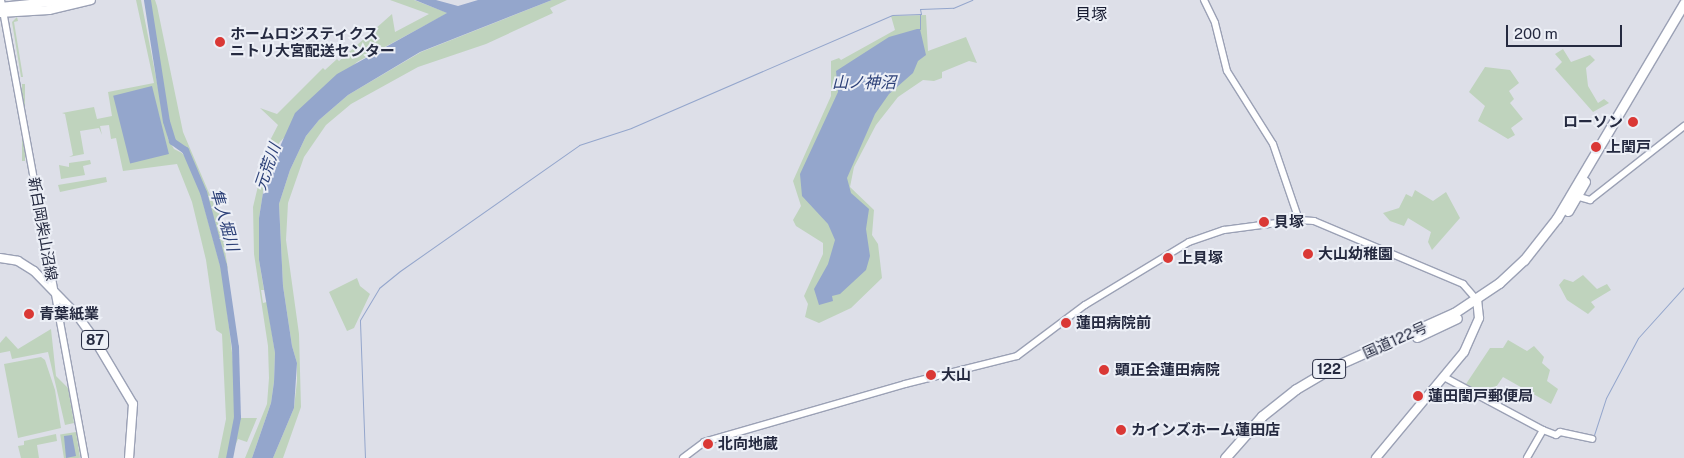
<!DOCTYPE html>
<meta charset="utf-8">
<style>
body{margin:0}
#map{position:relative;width:1684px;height:458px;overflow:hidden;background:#dddfe8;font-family:"Public Sans","Noto Sans JP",sans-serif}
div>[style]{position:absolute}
.green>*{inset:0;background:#bfd3bd;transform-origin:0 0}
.water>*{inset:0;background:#94a6cc;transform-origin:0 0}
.stream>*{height:1px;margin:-0.5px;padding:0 0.5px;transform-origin:0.5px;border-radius:0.5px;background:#94a6cc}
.river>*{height:7px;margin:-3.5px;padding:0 3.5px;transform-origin:3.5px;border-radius:3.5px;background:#94a6cc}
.roads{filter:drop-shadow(1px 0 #9ba1b5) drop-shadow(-1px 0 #9ba1b5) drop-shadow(0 1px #9ba1b5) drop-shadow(0 -1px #9ba1b5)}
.secondary>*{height:6px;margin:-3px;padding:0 3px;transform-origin:3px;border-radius:3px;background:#fff}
.primary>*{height:8px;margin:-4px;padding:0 4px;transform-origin:4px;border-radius:4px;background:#fff}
.highway>*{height:9px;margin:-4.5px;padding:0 4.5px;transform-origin:4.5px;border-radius:4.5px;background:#fff}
.dots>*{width:14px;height:14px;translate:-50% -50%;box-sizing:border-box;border:2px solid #eceff6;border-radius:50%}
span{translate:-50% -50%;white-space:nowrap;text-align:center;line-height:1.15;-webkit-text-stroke:4px #eceff6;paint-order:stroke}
.shield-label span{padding:1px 4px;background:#eceff6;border:1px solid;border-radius:4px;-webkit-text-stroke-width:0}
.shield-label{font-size:14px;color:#252a40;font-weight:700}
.poi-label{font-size:15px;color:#252a40;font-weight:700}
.left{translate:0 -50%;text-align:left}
.right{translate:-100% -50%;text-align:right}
.street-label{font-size:15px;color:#252a40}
.neighbourhood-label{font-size:16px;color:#171c31}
.water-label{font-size:16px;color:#2c4078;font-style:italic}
.scale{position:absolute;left:1506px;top:25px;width:116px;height:22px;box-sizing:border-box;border:2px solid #252a40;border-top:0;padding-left:6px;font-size:15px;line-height:18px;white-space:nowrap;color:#252a40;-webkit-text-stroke:4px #eceff6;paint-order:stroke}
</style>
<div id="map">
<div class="green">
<i style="clip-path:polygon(136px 0,141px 0,168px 139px,174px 149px,182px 153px,189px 162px,199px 188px,223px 276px,235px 378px,234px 426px,227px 458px,218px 458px,226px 419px,222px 334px,216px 330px,206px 260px,192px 202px,177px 164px,123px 171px,116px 138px,111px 139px,109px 125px,100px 126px,102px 135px,99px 128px,80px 131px,84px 154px,69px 157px,73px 155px,65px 114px,62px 113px,94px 107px,97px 119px,112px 116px,108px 92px,154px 83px)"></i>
<i style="clip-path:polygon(149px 0,155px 0,157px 6px,183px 132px,215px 207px,225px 216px,220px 218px,228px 270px,217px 245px,216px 225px,193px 160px,175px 140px,170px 125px)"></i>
<i style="clip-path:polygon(390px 0,414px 0,448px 13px,357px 62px,279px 143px,265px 180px,259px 218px,259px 260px,264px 290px,261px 290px,263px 303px,267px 302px,275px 353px,274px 382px,271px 403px,252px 458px,245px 458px,267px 404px,269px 378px,268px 346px,254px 254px,253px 207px,265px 157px,262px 156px,278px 125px,260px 108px,277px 114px,323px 68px,325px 70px,337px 59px,339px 61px,392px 14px,395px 32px,429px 14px)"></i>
<i style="clip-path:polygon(552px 0,567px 0,550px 8px,553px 13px,486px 44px,418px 67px,351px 104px,326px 125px,304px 157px,288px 203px,286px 240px,299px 334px,301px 407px,283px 458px,273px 458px,294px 408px,297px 381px,297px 363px,292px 346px,283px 286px,279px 204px,290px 170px,306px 136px,319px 120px,348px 95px,421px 52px)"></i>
<i style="clip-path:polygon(926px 15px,928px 51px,966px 37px,977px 63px,969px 61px,942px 72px,942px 78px,934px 81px,923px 80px,898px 97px,876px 125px,854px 167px,850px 187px,874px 210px,872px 235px,878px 244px,882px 278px,851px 308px,819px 323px,805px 317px,808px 304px,804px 296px,823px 254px,823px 243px,796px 226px,793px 220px,801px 206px,793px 181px,831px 96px,831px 61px,839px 58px,841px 60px,895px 30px,891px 16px)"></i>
<i style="clip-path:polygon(17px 17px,18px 21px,14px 22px,23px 77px,21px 77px,12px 22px)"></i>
<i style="clip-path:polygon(1563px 49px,1571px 62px,1590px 55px,1595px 60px,1586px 68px,1588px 86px,1598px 103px,1604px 99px,1609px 103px,1593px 112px,1555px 69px,1562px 62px,1555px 54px)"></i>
<i style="clip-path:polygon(1485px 67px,1510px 70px,1519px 83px,1509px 91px,1514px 99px,1510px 103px,1523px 119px,1511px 128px,1515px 135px,1508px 139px,1478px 121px,1485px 106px,1469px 92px)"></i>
<i style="left:22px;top:84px;width:3px;height:77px"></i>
<i style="clip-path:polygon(90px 160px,91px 164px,83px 166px,85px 175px,61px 179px,59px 165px,69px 167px,69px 163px)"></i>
<i style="clip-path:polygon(106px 177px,107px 182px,60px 192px,58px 185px)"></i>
<i style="clip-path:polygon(1415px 190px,1433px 201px,1446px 192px,1460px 218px,1432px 250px,1428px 242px,1431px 232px,1408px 218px,1404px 226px,1390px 221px,1383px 213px,1399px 208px,1406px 194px,1412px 197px)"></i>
<i style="clip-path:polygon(1583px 275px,1597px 289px,1607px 284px,1611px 290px,1591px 302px,1595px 307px,1588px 314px,1567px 300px,1559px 285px,1564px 279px,1573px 282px)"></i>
<i style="clip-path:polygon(357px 278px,360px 286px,370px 294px,354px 328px,347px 331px,329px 292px)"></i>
<i style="clip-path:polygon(51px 329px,56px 376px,68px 388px,74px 423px,65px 425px,48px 352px,12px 359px,10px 351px,0 353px,0 343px,6px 336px,18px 349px)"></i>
<i style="clip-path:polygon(1508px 340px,1527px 351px,1534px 346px,1544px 357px,1542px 363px,1550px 370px,1547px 381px,1558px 389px,1551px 404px,1503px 377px,1489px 397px,1466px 384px,1490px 348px,1503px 348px)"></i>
<i style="clip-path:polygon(41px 357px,45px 360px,55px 390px,61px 428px,18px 438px,4px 364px)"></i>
<i style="clip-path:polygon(238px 418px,257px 418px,247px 442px,238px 439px,230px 458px)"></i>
<i style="left:76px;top:432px;width:26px;height:16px;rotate:81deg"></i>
<i style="clip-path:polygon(56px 434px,57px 441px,37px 445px,39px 458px,21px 458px,18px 446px,24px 445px,24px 441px)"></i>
</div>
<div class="water">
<i style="clip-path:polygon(415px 0,436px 0,458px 6px,478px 0,552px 0,420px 52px,348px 95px,319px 120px,306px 136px,290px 170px,279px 204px,283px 286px,292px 346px,297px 363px,294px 408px,273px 458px,252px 458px,271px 403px,274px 382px,275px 353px,259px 260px,259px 218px,265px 180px,295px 113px,337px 74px,447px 13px)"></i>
<i style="clip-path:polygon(917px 29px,920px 29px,926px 55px,918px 61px,913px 73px,889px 94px,875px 114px,847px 178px,851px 193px,869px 209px,866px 229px,870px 256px,866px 270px,840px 294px,832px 296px,833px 301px,819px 305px,814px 289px,828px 264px,835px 240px,828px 224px,802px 196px,800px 174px,838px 92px,836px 71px,889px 37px)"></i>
<i style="left:152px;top:86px;width:70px;height:40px;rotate:76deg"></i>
<i style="clip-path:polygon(72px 435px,76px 456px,66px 458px,64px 436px)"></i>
</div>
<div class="stream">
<i style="left:920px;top:14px;width:15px;rotate:90deg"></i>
<i style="left:1594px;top:435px;width:39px;rotate:-72deg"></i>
<i style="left:1606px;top:398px;width:68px;rotate:-61.9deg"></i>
<i style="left:1638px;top:338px;width:69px;rotate:-48deg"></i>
<i style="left:365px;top:458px;width:138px;rotate:-92.1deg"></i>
<i style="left:360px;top:320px;width:37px;rotate:-59deg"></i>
<i style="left:379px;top:288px;width:27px;rotate:-39deg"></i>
<i style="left:400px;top:271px;width:219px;rotate:-35.1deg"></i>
<i style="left:579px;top:145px;width:55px;rotate:-18.1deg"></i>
<i style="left:631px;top:128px;width:284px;rotate:-23.4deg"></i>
<i style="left:892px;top:15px;width:29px;rotate:-2deg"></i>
<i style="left:921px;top:14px;width:5px;rotate:-101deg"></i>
<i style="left:920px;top:9px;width:33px;rotate:-2deg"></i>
<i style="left:953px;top:8px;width:21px;rotate:-23deg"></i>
</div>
<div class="river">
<i style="left:147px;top:0;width:122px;rotate:81.1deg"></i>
<i style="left:166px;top:121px;width:21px;rotate:73deg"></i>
<i style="left:172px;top:141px;width:16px;rotate:35deg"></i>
<i style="left:185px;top:150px;width:46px;rotate:66.8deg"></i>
<i style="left:203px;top:192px;width:76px;rotate:74.7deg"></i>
<i style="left:223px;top:265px;width:83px;rotate:81.7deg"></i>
<i style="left:235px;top:347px;width:70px;rotate:88.4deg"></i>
<i style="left:237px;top:417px;width:42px;rotate:101deg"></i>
</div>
<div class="roads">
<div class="secondary">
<i style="left:1px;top:0;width:466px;rotate:79.6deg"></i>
<i style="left:1204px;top:0;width:25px;rotate:64deg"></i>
<i style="left:1215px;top:23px;width:49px;rotate:76deg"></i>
<i style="left:1227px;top:71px;width:86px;rotate:57.8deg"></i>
<i style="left:1273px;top:144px;width:80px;rotate:71.1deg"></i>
<i style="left:1572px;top:195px;width:19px;rotate:16deg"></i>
<i style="left:1590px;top:200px;width:120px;rotate:-38.2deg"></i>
<i style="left:1444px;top:377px;width:112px;rotate:28.2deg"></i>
<i style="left:1543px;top:430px;width:32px;rotate:120deg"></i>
<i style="left:1543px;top:430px;width:14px;rotate:21deg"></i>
<i style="left:1556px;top:435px;width:5px;rotate:-37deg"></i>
<i style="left:1560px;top:432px;width:33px;rotate:12deg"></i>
<i style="left:683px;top:458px;width:26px;rotate:-37deg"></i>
<i style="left:704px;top:442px;width:209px;rotate:-16.1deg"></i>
<i style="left:905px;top:384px;width:115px;rotate:-14deg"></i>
<i style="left:1017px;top:356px;width:85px;rotate:-36.9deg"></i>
<i style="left:1085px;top:305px;width:122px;rotate:-31.2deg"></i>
<i style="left:1189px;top:242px;width:37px;rotate:-19deg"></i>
<i style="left:1224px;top:230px;width:76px;rotate:-7.6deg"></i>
<i style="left:1299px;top:220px;width:15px;rotate:4deg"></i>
<i style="left:1314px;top:221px;width:162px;rotate:22.9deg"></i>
<i style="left:1463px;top:284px;width:21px;rotate:49deg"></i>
</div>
<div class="primary">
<i style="left:0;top:7px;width:71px;rotate:-5.6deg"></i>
<i style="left:0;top:13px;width:49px;rotate:-3.5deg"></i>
<i style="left:49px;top:10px;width:43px;rotate:-13.4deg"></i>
<i style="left:0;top:258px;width:18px;rotate:9deg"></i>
<i style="left:18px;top:261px;width:19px;rotate:32deg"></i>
<i style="left:34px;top:271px;width:62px;rotate:45.7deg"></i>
<i style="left:77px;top:315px;width:27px;rotate:54deg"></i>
<i style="left:93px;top:337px;width:78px;rotate:59.2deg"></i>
<i style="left:133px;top:404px;width:54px;rotate:94.2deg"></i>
<i style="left:1376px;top:458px;width:138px;rotate:-50.3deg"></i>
<i style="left:1464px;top:352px;width:37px;rotate:-66deg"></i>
<i style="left:1479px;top:318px;width:18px;rotate:-96deg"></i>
</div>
<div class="highway">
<i style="left:1568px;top:211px;width:34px;rotate:-60deg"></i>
<i style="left:1417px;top:337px;width:44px;rotate:-25.4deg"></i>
<i style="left:1225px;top:458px;width:56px;rotate:-48.6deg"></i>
<i style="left:1262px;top:416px;width:43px;rotate:-38.5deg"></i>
<i style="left:1296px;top:389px;width:43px;rotate:-30.7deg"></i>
<i style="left:1333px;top:367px;width:133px;rotate:-24.1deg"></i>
<i style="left:1454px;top:313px;width:54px;rotate:-33.7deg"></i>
<i style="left:1499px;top:283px;width:34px;rotate:-43deg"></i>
<i style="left:1524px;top:260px;width:53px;rotate:-51.8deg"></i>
<i style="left:1557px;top:218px;width:250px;rotate:-59.4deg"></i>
</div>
</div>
<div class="dots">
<i style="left:220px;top:42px;background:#da3835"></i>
<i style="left:1633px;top:122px;background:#da3835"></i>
<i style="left:1596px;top:147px;background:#da3835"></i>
<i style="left:1264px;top:222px;background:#da3835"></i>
<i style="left:1308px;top:254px;background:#da3835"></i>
<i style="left:1168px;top:258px;background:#da3835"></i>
<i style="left:29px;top:314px;background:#da3835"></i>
<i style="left:1066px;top:323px;background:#da3835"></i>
<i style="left:1104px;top:370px;background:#da3835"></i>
<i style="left:931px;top:375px;background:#da3835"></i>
<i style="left:1418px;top:396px;background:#da3835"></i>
<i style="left:1121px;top:430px;background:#da3835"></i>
<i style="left:708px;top:444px;background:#da3835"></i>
</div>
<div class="shield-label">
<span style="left:95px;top:340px">87</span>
<span style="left:1329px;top:369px">122</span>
</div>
<div class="poi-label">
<span class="left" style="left:230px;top:42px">ホームロジスティクス<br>ニトリ大宮配送センター</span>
<span class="right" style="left:1623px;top:122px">ローソン</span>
<span class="left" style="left:1606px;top:147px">上閏戸</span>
<span class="left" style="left:1274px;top:222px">貝塚</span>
<span class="left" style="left:1318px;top:254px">大山幼稚園</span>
<span class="left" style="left:1178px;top:258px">上貝塚</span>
<span class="left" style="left:39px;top:314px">青葉紙業</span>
<span class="left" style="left:1076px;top:323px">蓮田病院前</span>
<span class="left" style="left:1115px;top:370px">顕正会蓮田病院</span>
<span class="left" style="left:941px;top:375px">大山</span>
<span class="left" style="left:1428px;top:396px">蓮田閏戸郵便局</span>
<span class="left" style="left:1131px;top:430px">カインズホーム蓮田店</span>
<span class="left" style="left:718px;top:444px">北向地蔵</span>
</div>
<div class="street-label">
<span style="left:43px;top:229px;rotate:80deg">新白岡柴山沼線</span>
<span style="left:1395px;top:340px;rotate:-24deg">国道122号</span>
</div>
<div class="neighbourhood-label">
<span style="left:1091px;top:15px">貝塚</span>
</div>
<div class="water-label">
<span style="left:864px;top:83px">山ノ神沼</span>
<span style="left:268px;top:167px;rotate:-71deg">元荒川</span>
<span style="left:224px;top:220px;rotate:74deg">隼人堀川</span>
</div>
<div class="scale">200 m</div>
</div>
